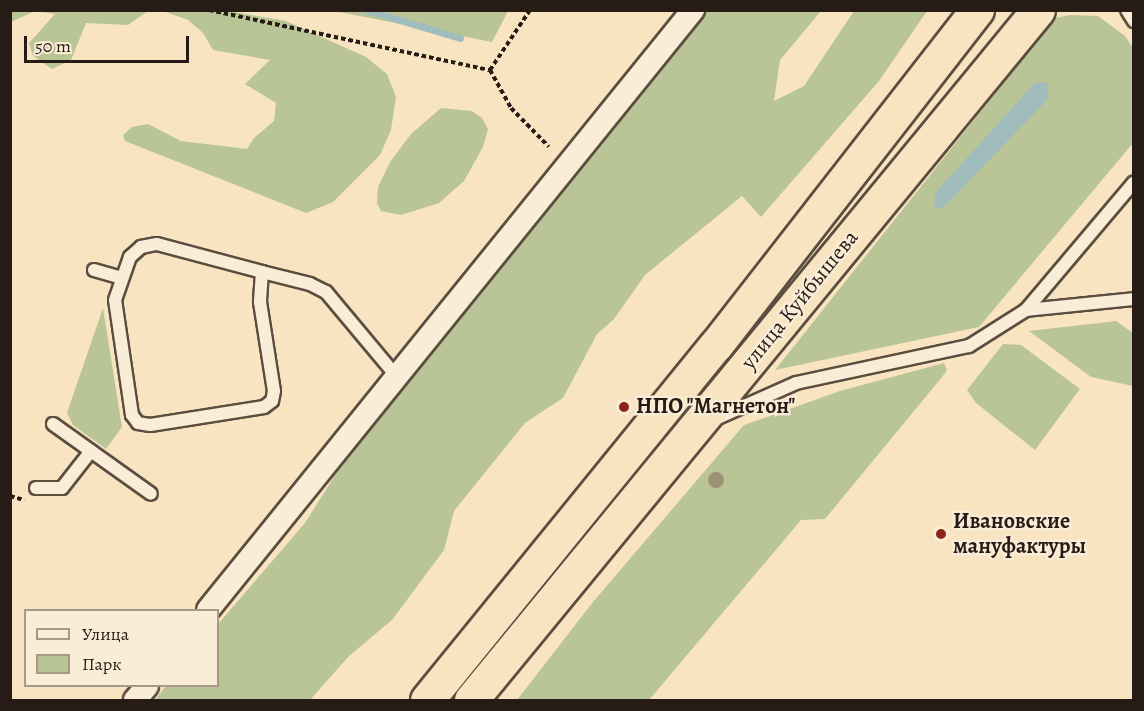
<!DOCTYPE html>
<meta charset="utf-8">
<style>
body{margin:0}
#map{position:relative;width:1144px;height:711px;overflow:hidden;background:#f8e4c1;font-family:Alegreya,serif}
div>[style]{position:absolute}
.green>*{inset:0;background:#b9c596}
.water>*{inset:0;background:#a0bcbc}
.stream>*{height:7px;margin:-3.5px;padding:0 3.5px;transform-origin:3.5px;border-radius:3.5px;background:#a0bcbc}
.path>*{height:4px;margin-top:-2px;transform-origin:0;background:repeating-linear-gradient(90deg,#271b15 0 4.5px,transparent 0 7.5px)}
.roads{filter:drop-shadow(2px 0 #5b4d40) drop-shadow(-2px 0 #5b4d40) drop-shadow(0 2px #5b4d40) drop-shadow(0 -2px #5b4d40)}
.service>*{height:12px;margin:-6px;padding:0 6px;transform-origin:6px;border-radius:6px;background:#faedd7}
.minor>*{height:22px;margin:-11px;padding:0 11px;transform-origin:11px;border-radius:11px;background:#faedd7}
.trunk>*{height:33px;margin:-16.5px;padding:0 16.5px;transform-origin:16.5px;border-radius:16.5px;background:#f8e4c1}
.trees>*{width:16px;height:16px;margin:-8px;border-radius:50%;background:#9d9278}
.dots>*{width:16px;height:16px;translate:-50% -50%;box-sizing:border-box;border:3px solid #faedd7;border-radius:50%}
span{translate:-50% -50%;white-space:nowrap;text-align:center;line-height:1.15;-webkit-text-stroke:4.5px #faedd7;paint-order:stroke}
.street-label{font-size:22px;color:#271b15}
.poi-label{font-size:22px;color:#271b15;font-weight:700}
.left{translate:0 -50%;text-align:left}
.frame{position:absolute;inset:0;border:12px solid #271b15;pointer-events:none}
.legend{position:absolute;left:24px;top:609px;width:195px;height:78px;box-sizing:border-box;background:#faedd7;border:2px solid #a69989;margin:0;padding:8px 10px;list-style:none;font-size:18px;color:#271b15}
.legend li{display:flex;align-items:center;gap:12px;height:30px}
.legend b{width:30px;border:2px solid #a69989}
.scale{position:absolute;left:24px;top:36px;width:165px;height:27px;box-sizing:border-box;border:3px solid #271b15;border-top:0;padding-left:8px;font-size:18px;line-height:21px;white-space:nowrap;color:#271b15;-webkit-text-stroke:4px #faedd7;paint-order:stroke}
</style>
<div id="map">
<div class="green">
<i style="clip-path:polygon(10px 11px,11px 10px,148px 11px,128px 25px,86px 23px,71px 60px,52px 69px,33px 56px,29px 43px,55px 14px,35px 11px,11px 22px)"></i>
<i style="clip-path:polygon(163px 11px,229px 11px,286px 21px,366px 57px,387px 74px,396px 97px,391px 130px,380px 155px,333px 202px,306px 213px,125px 141px,123px 135px,132px 127px,148px 124px,181px 141px,247px 149px,254px 138px,274px 121px,276px 103px,245px 84px,270px 60px,213px 50px,203px 33px,188px 20px)"></i>
<i style="clip-path:polygon(334px 11px,508px 11px,492px 42px)"></i>
<i style="clip-path:polygon(698px 11px,821px 11px,780px 60px,774px 101px,804px 86px,854px 11px,927px 11px,879px 81px,761px 217px,742px 196px,645px 275px,614px 319px,597px 334px,563px 398px,525px 423px,454px 511px,444px 550px,392px 620px,349px 656px,310px 700px,155px 700px,166px 686px,218px 686px,218px 624px,305px 523px,350px 451px,434px 350px)"></i>
<i style="clip-path:polygon(1070px 15px,1098px 16px,1125px 36px,1133px 48px,1133px 143px,979px 327px,775px 370px,1055px 18px)"></i>
<i style="clip-path:polygon(441px 108px,472px 111px,482px 118px,488px 129px,483px 147px,464px 181px,439px 203px,401px 215px,381px 211px,377px 203px,378px 187px,390px 162px,411px 134px)"></i>
<i style="clip-path:polygon(103px 308px,122px 427px,106px 449px,73px 425px,67px 413px)"></i>
<i style="clip-path:polygon(1116px 321px,1133px 333px,1133px 386px,1091px 377px,1029px 331px)"></i>
<i style="clip-path:polygon(1003px 344px,1021px 345px,1080px 389px,1035px 450px,976px 403px,967px 390px)"></i>
<i style="clip-path:polygon(944px 363px,947px 370px,942px 377px,825px 519px,801px 520px,649px 700px,517px 700px,593px 602px,744px 425px,840px 391px)"></i>
</div>
<div class="water">
<i style="clip-path:polygon(1048px 82px,1048px 99px,942px 209px,934px 206px,935px 193px,1035px 83px)"></i>
</div>
<div class="stream">
<i style="left:366px;top:10px;width:98px;rotate:16.6deg"></i>
</div>
<div class="path">
<i style="left:209px;top:10px;width:287px;rotate:12.1deg"></i>
<i style="left:490px;top:70px;width:43px;rotate:61.1deg"></i>
<i style="left:511px;top:108px;width:54px;rotate:45.7deg"></i>
<i style="left:490px;top:70px;width:72px;rotate:-56.3deg"></i>
<i style="left:10px;top:496px;width:15px;rotate:16deg"></i>
</div>
<div class="roads">
<div class="service">
<i style="left:1127px;top:10px;width:13px;rotate:58deg"></i>
<i style="left:94px;top:270px;width:29px;rotate:16deg"></i>
<i style="left:262px;top:272px;width:30px;rotate:94deg"></i>
<i style="left:260px;top:302px;width:90px;rotate:81.1deg"></i>
<i style="left:274px;top:391px;width:10px;rotate:101deg"></i>
<i style="left:272px;top:401px;width:10px;rotate:143deg"></i>
<i style="left:264px;top:407px;width:115px;rotate:171deg"></i>
<i style="left:150px;top:425px;width:12px;rotate:-171deg"></i>
<i style="left:138px;top:423px;width:10px;rotate:-127deg"></i>
<i style="left:132px;top:415px;width:116px;rotate:-98.4deg"></i>
<i style="left:115px;top:300px;width:46px;rotate:-70.8deg"></i>
<i style="left:130px;top:257px;width:15px;rotate:-42deg"></i>
<i style="left:141px;top:247px;width:16px;rotate:-11deg"></i>
<i style="left:157px;top:244px;width:109px;rotate:14.9deg"></i>
<i style="left:262px;top:272px;width:49px;rotate:14deg"></i>
<i style="left:310px;top:284px;width:18px;rotate:27deg"></i>
<i style="left:326px;top:292px;width:111px;rotate:50.1deg"></i>
<i style="left:1026px;top:310px;width:109px;rotate:-5.8deg"></i>
<i style="left:713px;top:420px;width:91px;rotate:-24deg"></i>
<i style="left:796px;top:383px;width:177px;rotate:-12.1deg"></i>
<i style="left:969px;top:346px;width:67px;rotate:-32.3deg"></i>
<i style="left:1026px;top:310px;width:167px;rotate:-49.8deg"></i>
<i style="left:53px;top:424px;width:120px;rotate:35.5deg"></i>
<i style="left:36px;top:488px;width:26px"></i>
<i style="left:62px;top:488px;width:47px;rotate:-51.9deg"></i>
</div>
<div class="minor">
<i style="left:208px;top:610px;width:772px;rotate:-51.05deg"></i>
<i style="left:135px;top:700px;width:18px;rotate:-49deg"></i>
</div>
<div class="trunk">
<i style="left:427px;top:700px;width:458px;rotate:-50.9deg"></i>
<i style="left:716px;top:345px;width:425px;rotate:-52.1deg"></i>
<i style="left:471px;top:700px;width:893px;rotate:-50.59deg"></i>
</div>
</div>
<div class="trees">
<i style="left:716px;top:480px"></i>
</div>
<div class="dots">
<i style="left:624px;top:407px;background:#8f2418"></i>
<i style="left:941px;top:534px;background:#8f2418"></i>
</div>
<div class="street-label">
<span style="left:800px;top:300px;rotate:-51deg">улица Куйбышева</span>
</div>
<div class="poi-label">
<span class="left" style="left:636px;top:407px">НПО "Магнетон"</span>
<span class="left" style="left:953px;top:534px">Ивановские<br>мануфактуры</span>
</div>
<div class="frame"></div>
<ul class="legend">
<li><b style="height:8px;background:#faedd7"></b>Улица</li>
<li><b style="height:16px;background:#b9c596"></b>Парк</li>
</ul>
<div class="scale">50 m</div>
</div>
